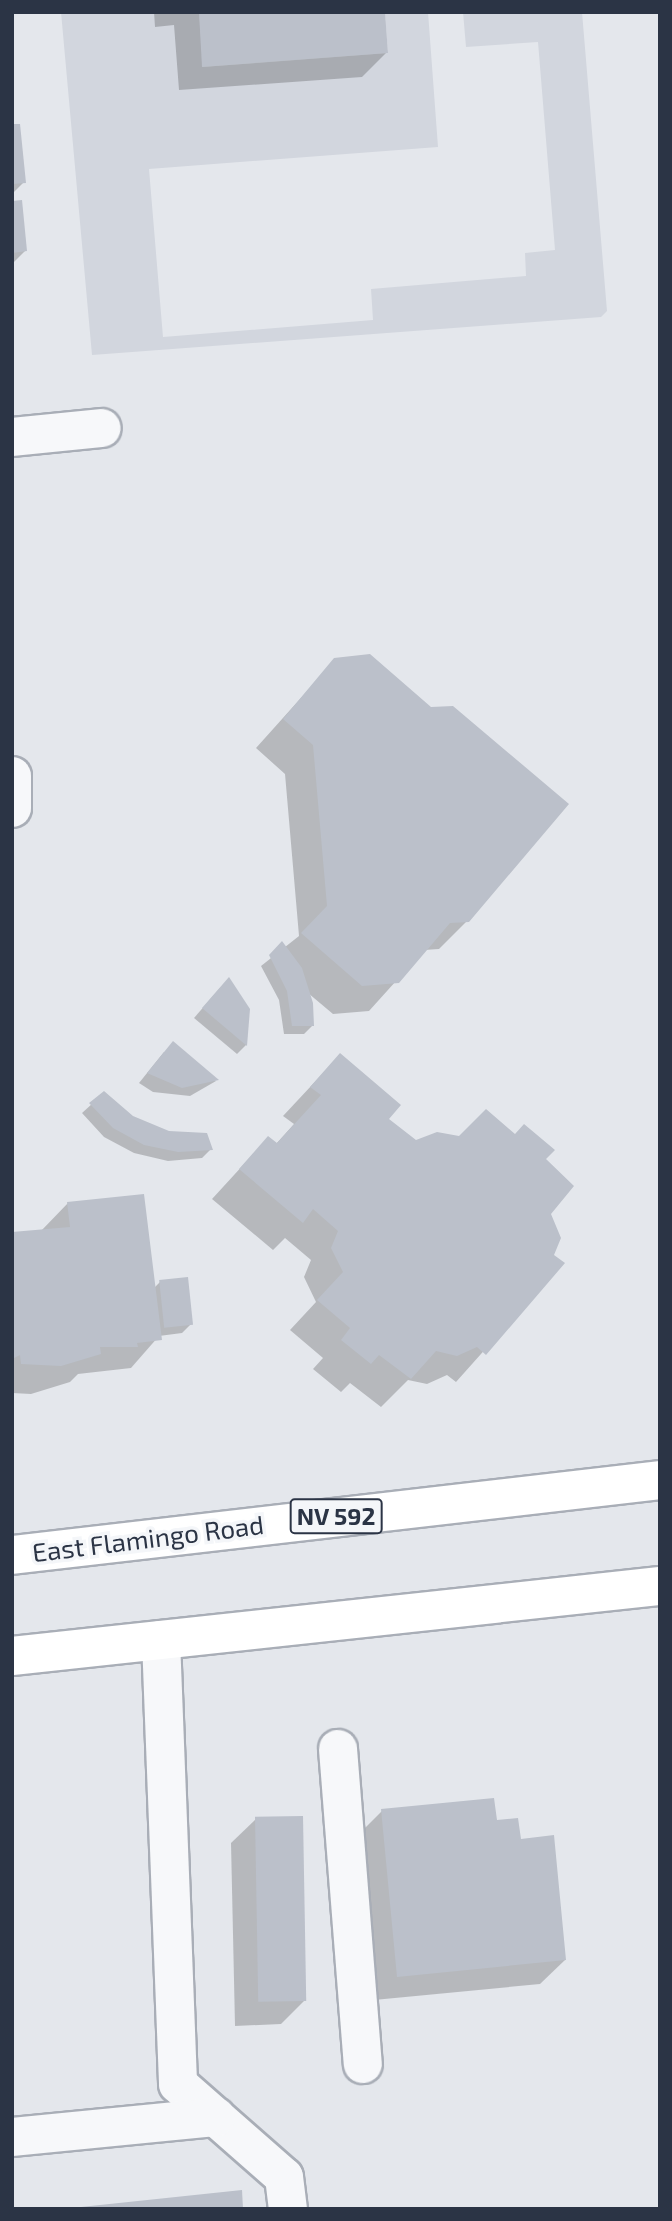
<!DOCTYPE html>
<style>
body{margin:0}
#map{position:relative;width:672px;height:2221px;overflow:hidden;background:#e4e7ec;font-family:"Exo 2",sans-serif}
div>[style]{position:absolute}
.built>*{inset:0;background:#d2d6de}
.shadow>*{inset:0;background:#0003}
.building>*{inset:0;background:#bbc0ca;transform-origin:0 0}
.roads{filter:drop-shadow(2px 0 #a9aeb7) drop-shadow(-2px 0 #a9aeb7) drop-shadow(0 2px #a9aeb7) drop-shadow(0 -2px #a9aeb7)}
.minor>*{height:38px;margin:-19px;padding:0 19px;transform-origin:19px;border-radius:19px;background:#f7f8fa}
.major>*{height:38px;margin:-19px;padding:0 19px;transform-origin:19px;border-radius:19px;background:#fff}
span{translate:-50% -50%;white-space:nowrap;text-align:center;line-height:1.15;-webkit-text-stroke:7px #f4f6f9;paint-order:stroke}
.shield-label span{padding:2px 5px;background:#f4f6f9;border:2px solid;border-radius:5px;-webkit-text-stroke-width:0}
.shield-label{font-size:24px;color:#2b3445;font-weight:700}
.street-label{font-size:26px;color:#2b3445}
.frame{position:absolute;inset:0;border:14px solid #2b3445;pointer-events:none}
</style>
<div id="map">
<div class="built">
<i style="clip-path:polygon(61px 12px,199px 12px,203px 67px,388px 53px,385px 12px,428px 12px,438px 147px,149px 169px,163px 337px,373px 320px,371px 289px,526px 276px,525px 253px,555px 250px,538px 42px,466px 47px,463px 12px,582px 12px,607px 311px,601px 317px,92px 355px)"></i>
</div>
<div class="shadow">
<i style="clip-path:polygon(154px 12px,384px 12px,386px 53px,362px 77px,179px 90px,174px 25px,155px 27px)"></i>
<i style="clip-path:polygon(12px 126px,24px 182px,12px 194px)"></i>
<i style="clip-path:polygon(12px 203px,25px 251px,12px 264px)"></i>
<i style="clip-path:polygon(335px 660px,468px 920px,439px 949px,424px 950px,369px 1011px,333px 1014px,308px 993px,313px 1025px,304px 1034px,284px 1034px,279px 1000px,261px 966px,299px 936px,285px 774px,256px 748px)"></i>
<i style="clip-path:polygon(220px 988px,248px 1009px,246px 1045px,237px 1054px,194px 1018px)"></i>
<i style="clip-path:polygon(164px 1052px,216px 1081px,190px 1096px,153px 1092px,139px 1083px)"></i>
<i style="clip-path:polygon(340px 1055px,386px 1119px,416px 1142px,543px 1159px,552px 1256px,562px 1263px,456px 1382px,447px 1375px,427px 1384px,408px 1380px,381px 1407px,350px 1383px,341px 1392px,313px 1369px,323px 1358px,290px 1330px,316px 1302px,304px 1277px,311px 1260px,285px 1238px,273px 1250px,212px 1199px,268px 1138px,276px 1144px,294px 1124px,283px 1116px)"></i>
<i style="clip-path:polygon(104px 1093px,132px 1118px,211px 1149px,202px 1158px,168px 1161px,134px 1153px,104px 1137px,82px 1113px)"></i>
<i style="clip-path:polygon(68px 1203px,154px 1288px,160px 1282px,191px 1324px,182px 1333px,159px 1336px,131px 1368px,78px 1374px,70px 1382px,31px 1394px,12px 1393px,12px 1234px,40px 1232px)"></i>
<i style="clip-path:polygon(382px 1811px,495px 1822px,519px 1841px,565px 1960px,540px 1984px,374px 2000px,358px 1835px)"></i>
<i style="clip-path:polygon(256px 1819px,305px 2000px,281px 2024px,235px 2026px,231px 1843px)"></i>
</div>
<div class="building">
<i style="clip-path:polygon(199px 12px,385px 12px,388px 53px,202px 67px)"></i>
<i style="clip-path:polygon(12px 124px,20px 124px,26px 183px,12px 184px)"></i>
<i style="clip-path:polygon(22px 200px,27px 251px,12px 253px,12px 201px)"></i>
<i style="clip-path:polygon(370px 654px,431px 707px,453px 706px,569px 804px,469px 922px,450px 923px,399px 983px,362px 986px,301px 933px,327px 906px,313px 745px,283px 719px,334px 658px)"></i>
<i style="clip-path:polygon(282px 941px,302px 968px,313px 1003px,314px 1026px,292px 1026px,287px 991px,269px 955px)"></i>
<i style="clip-path:polygon(229px 977px,250px 1009px,247px 1046px,202px 1008px)"></i>
<i style="clip-path:polygon(173px 1041px,219px 1080px,182px 1088px,147px 1073px)"></i>
<i style="clip-path:polygon(340px 1053px,401px 1105px,389px 1119px,416px 1140px,437px 1132px,459px 1136px,486px 1109px,515px 1134px,524px 1124px,555px 1150px,546px 1159px,574px 1186px,551px 1214px,561px 1238px,554px 1255px,565px 1263px,486px 1355px,477px 1347px,457px 1356px,436px 1351px,411px 1379px,379px 1355px,371px 1364px,341px 1340px,350px 1328px,317px 1300px,343px 1272px,331px 1248px,338px 1231px,313px 1209px,303px 1223px,239px 1169px,268px 1136px,277px 1143px,321px 1095px,310px 1087px)"></i>
<i style="clip-path:polygon(104px 1091px,133px 1116px,169px 1131px,207px 1133px,213px 1150px,178px 1152px,144px 1145px,113px 1128px,89px 1103px)"></i>
<i style="clip-path:polygon(144px 1194px,162px 1340px,137px 1343px,138px 1347px,100px 1347px,101px 1354px,61px 1366px,21px 1364px,20px 1355px,12px 1359px,12px 1232px,70px 1227px,67px 1202px)"></i>
<i style="left:188px;top:1277px;width:48px;height:29px;rotate:84deg"></i>
<i style="clip-path:polygon(494px 1798px,497px 1820px,518px 1818px,521px 1839px,554px 1835px,566px 1960px,397px 1977px,381px 1809px)"></i>
<i style="left:303px;top:1816px;width:185px;height:48px;rotate:89deg"></i>
<i style="clip-path:polygon(242px 2190px,243px 2209px,81px 2209px,81px 2207px)"></i>
</div>
<div class="roads">
<div class="minor">
<i style="left:12px;top:437px;width:90px;rotate:-5.7deg"></i>
<i style="left:12px;top:776px;width:32px;rotate:90deg"></i>
<i style="left:161px;top:1640px;width:444px;rotate:87.8deg"></i>
<i style="left:178px;top:2084px;width:141px;rotate:41.3deg"></i>
<i style="left:284px;top:2177px;width:32px;rotate:83deg"></i>
<i style="left:338px;top:1749px;width:316px;rotate:85.5deg"></i>
<i style="left:12px;top:2137px;width:205px;rotate:-5.6deg"></i>
</div>
<div class="major">
<i style="left:12px;top:1555px;width:652px;rotate:-6.6deg"></i>
<i style="left:12px;top:1656px;width:652px;rotate:-6.17deg"></i>
</div>
</div>
<div class="shield-label">
<span style="left:336px;top:1516px">NV 592</span>
</div>
<div class="street-label">
<span style="left:148px;top:1538px;rotate:-7deg">East Flamingo Road</span>
</div>
<div class="frame"></div>
</div>
